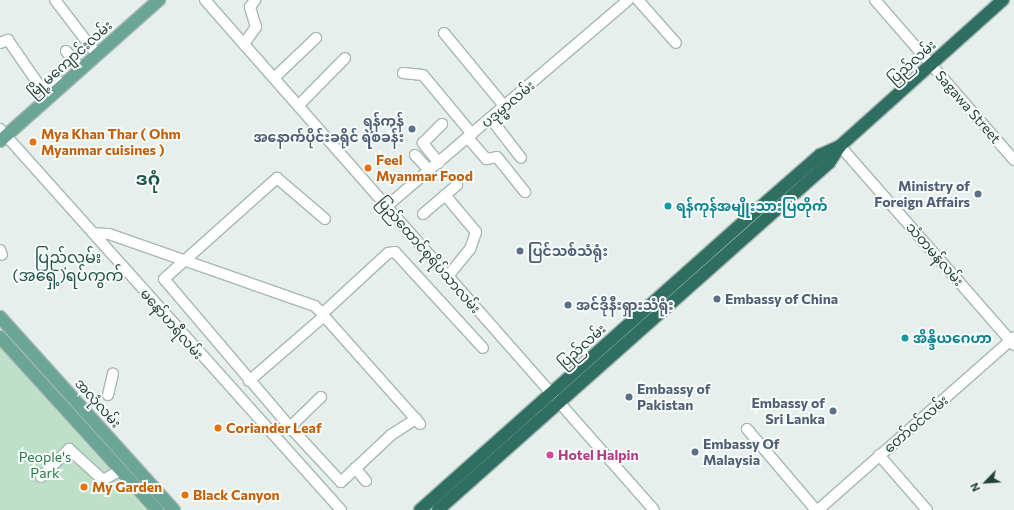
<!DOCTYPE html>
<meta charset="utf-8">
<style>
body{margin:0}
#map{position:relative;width:1014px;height:510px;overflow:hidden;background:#e6efeb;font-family:Commissioner,"Noto Sans Myanmar",sans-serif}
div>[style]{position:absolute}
.green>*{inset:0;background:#bfe0c8}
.roads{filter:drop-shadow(1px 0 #a8b8b2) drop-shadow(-1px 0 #a8b8b2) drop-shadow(0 1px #a8b8b2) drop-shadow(0 -1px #a8b8b2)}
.minor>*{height:10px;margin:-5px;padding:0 5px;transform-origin:5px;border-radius:5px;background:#fff}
.major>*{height:12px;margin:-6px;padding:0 6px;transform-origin:6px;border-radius:6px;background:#6aa596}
.highway>*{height:12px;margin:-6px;padding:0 6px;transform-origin:6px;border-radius:6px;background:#2f6f62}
.dots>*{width:11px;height:11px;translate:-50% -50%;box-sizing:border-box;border:2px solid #f7fbf9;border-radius:50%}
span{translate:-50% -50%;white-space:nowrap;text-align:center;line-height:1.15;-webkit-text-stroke:4px #f7fbf9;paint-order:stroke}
.street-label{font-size:14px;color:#24423a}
.service-label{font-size:14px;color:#4e5e75;font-weight:700}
.right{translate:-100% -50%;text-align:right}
.left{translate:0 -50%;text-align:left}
.food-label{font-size:14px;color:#c56008;font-weight:700}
.culture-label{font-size:14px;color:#0d838f;font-weight:700}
.hotel-label{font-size:14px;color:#b23c85;font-weight:700}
.park-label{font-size:14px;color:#2d7a4b}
.quarter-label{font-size:16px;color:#1f5548}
.district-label{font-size:18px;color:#1f5548;font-weight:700}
.north{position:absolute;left:966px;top:462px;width:40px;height:40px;-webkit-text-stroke:3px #f7fbf9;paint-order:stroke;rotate:245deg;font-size:11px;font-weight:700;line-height:16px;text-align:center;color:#24423a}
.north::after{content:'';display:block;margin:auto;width:14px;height:18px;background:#24423a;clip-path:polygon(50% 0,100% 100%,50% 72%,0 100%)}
</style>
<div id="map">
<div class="green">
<i style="clip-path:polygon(0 348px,146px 510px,0 510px)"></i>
</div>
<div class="roads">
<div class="minor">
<i style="left:55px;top:0;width:69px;rotate:52.6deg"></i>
<i style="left:205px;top:0;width:679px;rotate:48.64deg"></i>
<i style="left:638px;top:0;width:57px;rotate:48.5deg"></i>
<i style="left:875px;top:0;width:212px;rotate:49deg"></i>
<i style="left:444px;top:33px;width:96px;rotate:50.5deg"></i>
<i style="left:0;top:43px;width:9px;rotate:-21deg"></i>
<i style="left:8px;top:40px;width:55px;rotate:55.4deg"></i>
<i style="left:39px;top:85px;width:8px;rotate:14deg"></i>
<i style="left:47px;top:87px;width:12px;rotate:-35deg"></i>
<i style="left:57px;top:80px;width:9px;rotate:36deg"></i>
<i style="left:244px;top:44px;width:21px;rotate:-55deg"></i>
<i style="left:256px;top:27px;width:21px;rotate:-107deg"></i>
<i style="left:250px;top:7px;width:9px;rotate:-54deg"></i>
<i style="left:66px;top:51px;width:23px;rotate:50deg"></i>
<i style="left:403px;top:73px;width:20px;rotate:6deg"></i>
<i style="left:423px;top:75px;width:77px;rotate:50.3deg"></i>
<i style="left:274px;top:78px;width:58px;rotate:-43.6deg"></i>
<i style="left:298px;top:106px;width:67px;rotate:-45.6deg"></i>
<i style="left:491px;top:119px;width:49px;rotate:52.4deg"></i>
<i style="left:0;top:129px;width:511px;rotate:48.17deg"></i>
<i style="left:468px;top:138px;width:28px;rotate:49deg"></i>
<i style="left:486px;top:159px;width:11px;rotate:-10deg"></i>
<i style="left:497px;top:157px;width:45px;rotate:51.3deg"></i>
<i style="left:840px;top:146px;width:264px;rotate:48.8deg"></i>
<i style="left:415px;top:155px;width:21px;rotate:47deg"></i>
<i style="left:439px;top:163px;width:26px;rotate:-129deg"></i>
<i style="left:423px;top:143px;width:27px;rotate:-45deg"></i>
<i style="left:445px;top:195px;width:48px;rotate:50deg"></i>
<i style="left:476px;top:232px;width:18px;rotate:109deg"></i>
<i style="left:470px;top:249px;width:35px;rotate:129deg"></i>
<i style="left:387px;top:206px;width:317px;rotate:-40.5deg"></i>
<i style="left:423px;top:214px;width:45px;rotate:-40.5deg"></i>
<i style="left:93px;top:233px;width:16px;rotate:4deg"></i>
<i style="left:109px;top:234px;width:218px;rotate:19.3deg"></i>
<i style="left:315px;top:306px;width:158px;rotate:48.3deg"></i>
<i style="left:0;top:250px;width:5px;rotate:68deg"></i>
<i style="left:323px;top:313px;width:88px;rotate:-42.7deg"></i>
<i style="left:388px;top:253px;width:7px;rotate:-8deg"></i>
<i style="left:395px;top:252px;width:130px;rotate:47.5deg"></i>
<i style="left:249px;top:381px;width:99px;rotate:-40.9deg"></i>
<i style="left:108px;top:395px;width:22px;rotate:-77deg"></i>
<i style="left:321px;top:397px;width:43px;rotate:135.9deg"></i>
<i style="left:290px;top:427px;width:75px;rotate:47.2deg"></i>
<i style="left:341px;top:482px;width:69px;rotate:-43.2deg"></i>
<i style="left:391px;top:435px;width:30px;rotate:-33deg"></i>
<i style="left:290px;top:427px;width:194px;rotate:-130.4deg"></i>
<i style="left:164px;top:279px;width:152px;rotate:-41.8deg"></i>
<i style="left:277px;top:178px;width:63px;rotate:40.5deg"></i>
<i style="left:747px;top:429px;width:106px;rotate:49.6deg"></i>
<i style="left:879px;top:455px;width:73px;rotate:48.9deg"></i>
<i style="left:355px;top:468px;width:17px;rotate:50deg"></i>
<i style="left:41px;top:477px;width:40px;rotate:-45deg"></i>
<i style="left:69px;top:449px;width:46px;rotate:42.4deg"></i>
<i style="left:103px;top:480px;width:21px;rotate:-29deg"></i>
<i style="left:818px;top:510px;width:261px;rotate:-41.4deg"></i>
</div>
<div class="major">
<i style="left:0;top:141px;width:213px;rotate:-41.6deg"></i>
<i style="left:0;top:317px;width:260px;rotate:48deg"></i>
<i style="left:0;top:337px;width:234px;rotate:47.8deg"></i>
</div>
<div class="highway">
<i style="left:420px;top:510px;width:442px;rotate:-41.7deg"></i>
<i style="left:750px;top:216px;width:93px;rotate:-41.1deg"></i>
<i style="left:820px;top:155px;width:22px;rotate:-24deg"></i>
<i style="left:840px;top:146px;width:219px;rotate:-41.9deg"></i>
<i style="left:438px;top:510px;width:523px;rotate:-41.59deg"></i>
<i style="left:829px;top:163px;width:20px;rotate:-57deg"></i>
</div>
</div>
<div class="dots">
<i style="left:412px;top:129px;background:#5c6f8a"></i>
<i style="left:33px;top:142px;background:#e8710a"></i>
<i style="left:368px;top:168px;background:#e8710a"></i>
<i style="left:978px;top:194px;background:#5c6f8a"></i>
<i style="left:668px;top:206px;background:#0f9aa8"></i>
<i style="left:520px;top:251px;background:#5c6f8a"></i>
<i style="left:717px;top:299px;background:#5c6f8a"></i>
<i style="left:568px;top:305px;background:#5c6f8a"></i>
<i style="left:905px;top:338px;background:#0f9aa8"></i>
<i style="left:629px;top:397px;background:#5c6f8a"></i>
<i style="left:833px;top:411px;background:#5c6f8a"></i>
<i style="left:218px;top:428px;background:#e8710a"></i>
<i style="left:695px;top:452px;background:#5c6f8a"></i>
<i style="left:550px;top:455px;background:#d1479c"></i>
<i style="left:84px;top:487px;background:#e8710a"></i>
<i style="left:185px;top:495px;background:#e8710a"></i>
</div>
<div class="street-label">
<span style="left:70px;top:59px;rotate:-42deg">မြို့မကျောင်းလမ်း</span>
<span style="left:912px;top:62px;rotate:-42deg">ပြည်လမ်း</span>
<span style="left:508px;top:104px;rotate:-40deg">ပဒုမ္မာလမ်း</span>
<span style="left:968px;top:107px;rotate:49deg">Sagawa Street</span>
<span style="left:935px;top:254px;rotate:49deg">သံတမန်လမ်း</span>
<span style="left:429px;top:255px;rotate:49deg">ပြည်ထောင်စုရိပ်သာလမ်း</span>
<span style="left:172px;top:324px;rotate:49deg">မနော်ဟရီလမ်း</span>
<span style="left:582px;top:346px;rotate:-42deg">ပြည်လမ်း</span>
<span style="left:98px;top:403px;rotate:48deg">အလုံလမ်း</span>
<span style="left:916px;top:424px;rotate:-41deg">တော်ဝင်လမ်း</span>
</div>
<div class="service-label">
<span class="right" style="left:404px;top:129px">ရန်ကုန်<br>အနောက်ပိုင်းခရိုင် ရဲစခန်း</span>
<span class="right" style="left:970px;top:194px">Ministry of<br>Foreign Affairs</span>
<span class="left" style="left:528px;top:251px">ပြင်သစ်သံရုံး</span>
<span class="left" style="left:725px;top:299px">Embassy of China</span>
<span class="left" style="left:576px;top:305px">အင်ဒိုနီးရှားသံရုံး</span>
<span class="left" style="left:637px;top:397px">Embassy of<br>Pakistan</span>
<span class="right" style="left:825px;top:411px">Embassy of<br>Sri Lanka</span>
<span class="left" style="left:703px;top:452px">Embassy Of<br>Malaysia</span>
</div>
<div class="food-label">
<span class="left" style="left:41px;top:142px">Mya Khan Thar ( Ohm<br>Myanmar cuisines )</span>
<span class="left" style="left:376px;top:168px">Feel<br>Myanmar Food</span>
<span class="left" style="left:226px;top:428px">Coriander Leaf</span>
<span class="left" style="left:92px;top:487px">My Garden</span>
<span class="left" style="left:193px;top:495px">Black Canyon</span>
</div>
<div class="culture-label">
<span class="left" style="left:676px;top:206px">ရန်ကုန်အမျိုးသားပြတိုက်</span>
<span class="left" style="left:913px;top:338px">အိန္ဒိယဂေဟာ</span>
</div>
<div class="hotel-label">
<span class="left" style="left:558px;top:455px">Hotel Halpin</span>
</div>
<div class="park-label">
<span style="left:45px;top:465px">People's<br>Park</span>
</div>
<div class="quarter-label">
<span style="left:68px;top:266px">ပြည်လမ်း<br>(အရှေ့)ရပ်ကွက်</span>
</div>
<div class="district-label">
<span style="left:148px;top:178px">ဒဂုံ</span>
</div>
<div class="north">N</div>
</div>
